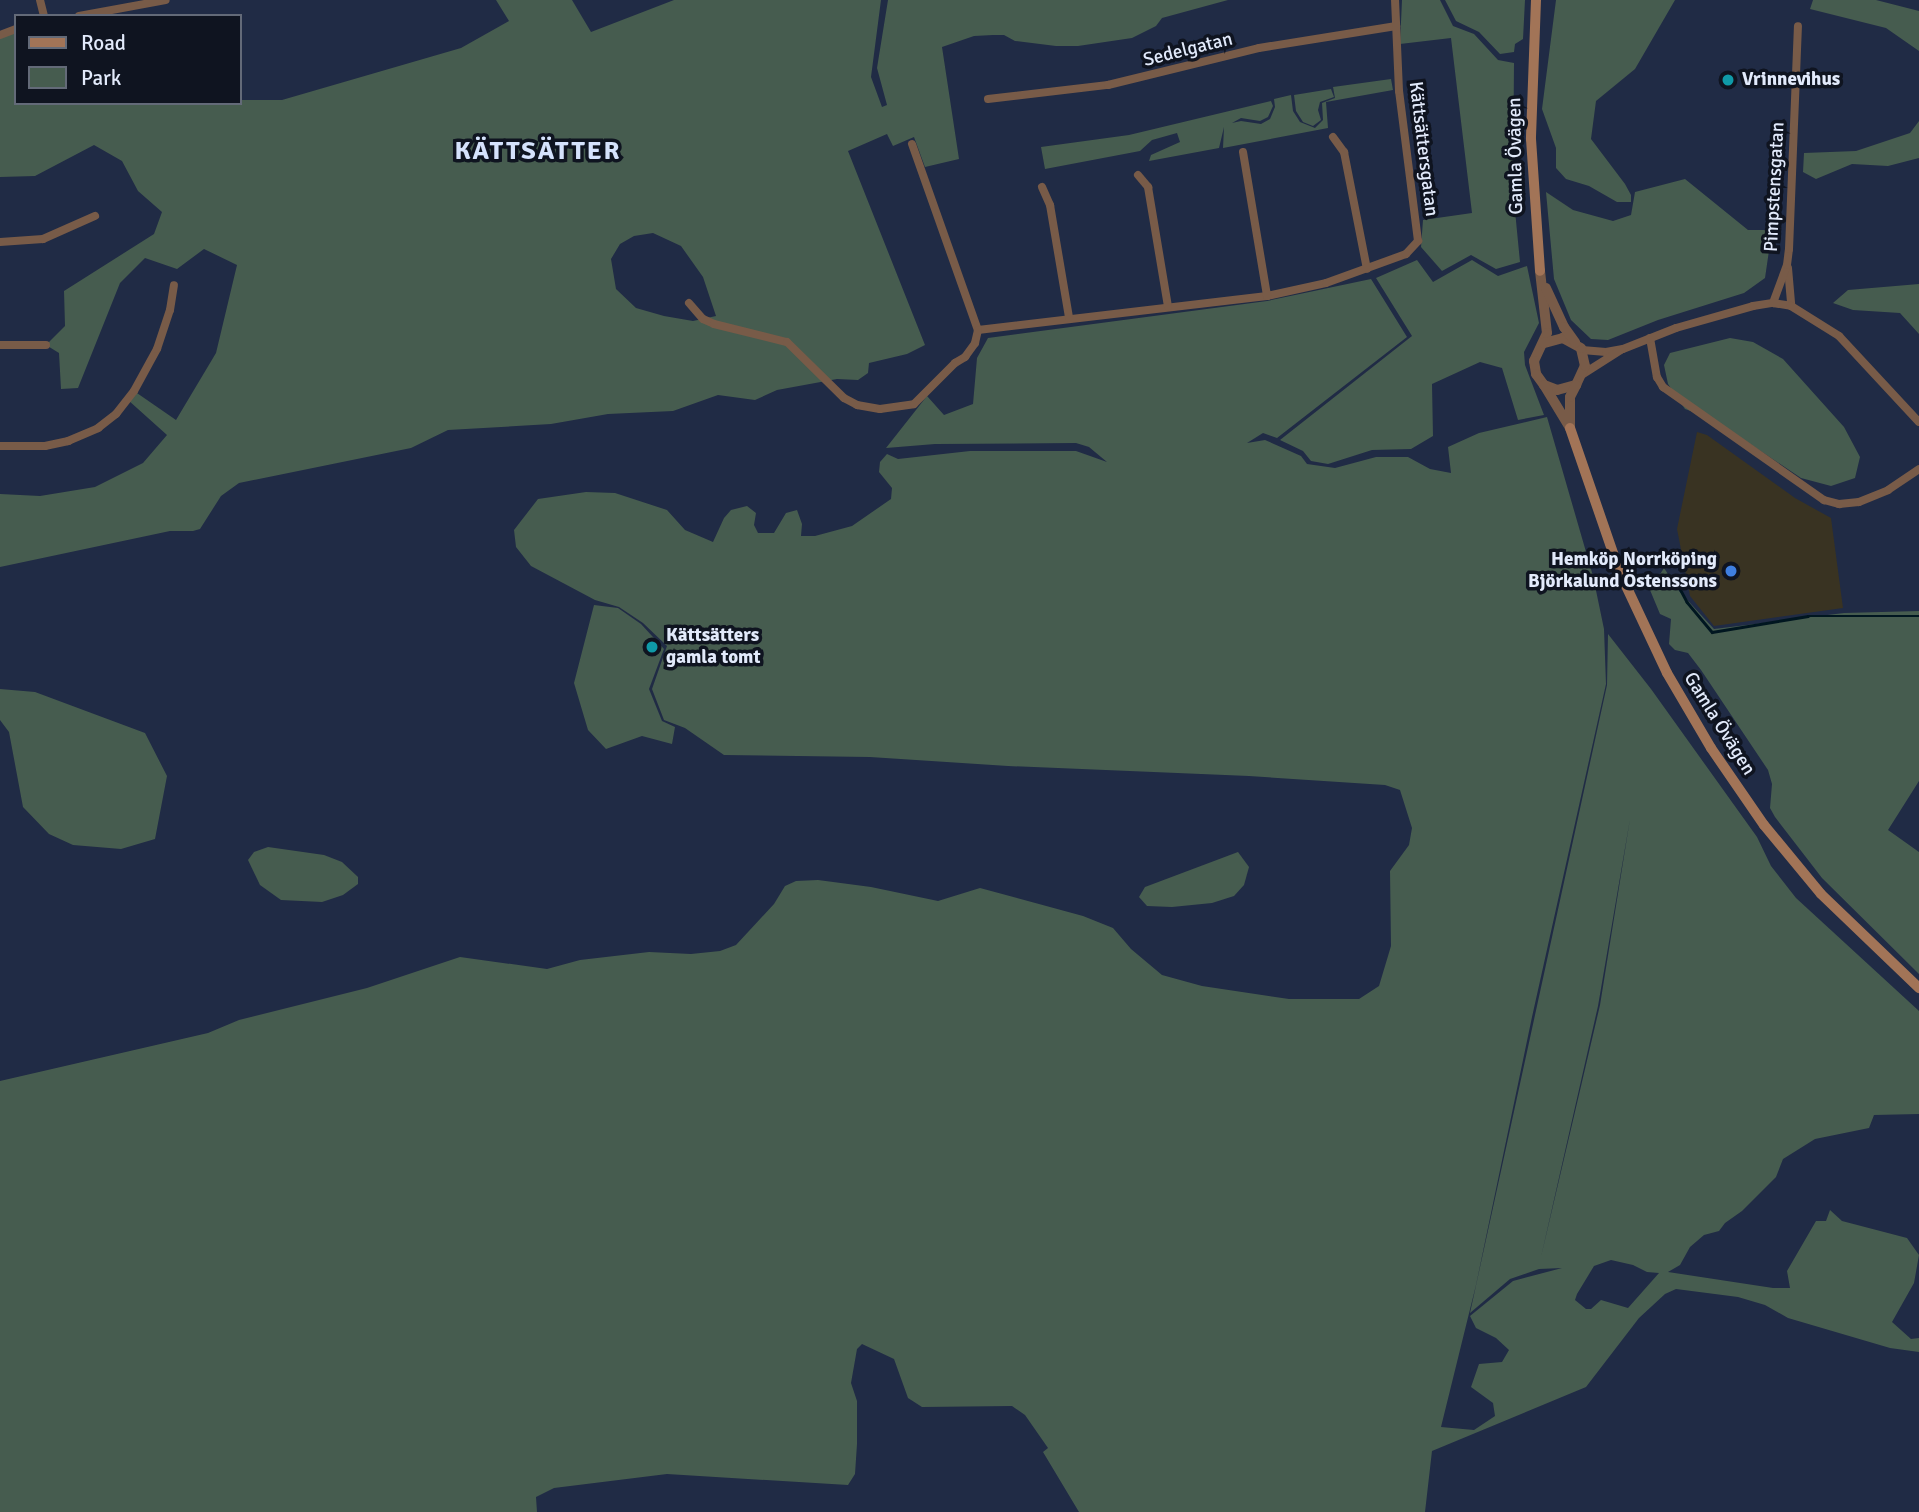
<!DOCTYPE html>
<meta charset="utf-8">
<style>
body{margin:0}
#map{position:relative;width:1919px;height:1512px;overflow:hidden;background:#202b45;font-family:Signika,sans-serif}
div>[style]{position:absolute}
.commercial>*{inset:0;background:#393322}
.green>*{inset:0;background:#465c4f}
.stream>*{height:2.5px;margin:-1.25px;padding:0 1.25px;transform-origin:1.25px;border-radius:1.25px;background:#001620}
.minor>*{height:8px;margin:-4px;padding:0 4px;transform-origin:4px;border-radius:4px;background:#785b48}
.tertiary>*{height:10px;margin:-5px;padding:0 5px;transform-origin:5px;border-radius:5px;background:#785b48}
.secondary>*{height:10px;margin:-5px;padding:0 5px;transform-origin:5px;border-radius:5px;background:#a27457}
.dots>*{width:19px;height:19px;translate:-50% -50%;box-sizing:border-box;border:4px solid #0f1420;border-radius:50%}
span{translate:-50% -50%;white-space:nowrap;text-align:center;line-height:1.15;-webkit-text-stroke:7px #0f1420;paint-order:stroke}
.street-label{font-size:19px;color:#e2eafb}
.poi-label{font-size:19px;color:#e2eafb;font-weight:700}
.left{translate:0 -50%;text-align:left}
.right{translate:-100% -50%;text-align:right}
.district-label{font-size:26px;color:#d5e2fc;font-weight:700;letter-spacing:2px}
.legend{position:absolute;left:14px;top:14px;width:228px;height:91px;box-sizing:border-box;background:#0f1420;border:2px solid #636a78;margin:0;padding:9px 12px;list-style:none;font-size:21px;color:#e2eafb}
.legend li{display:flex;align-items:center;gap:14px;height:35px}
.legend b{width:35px;border:2px solid #636a78}
</style>
<div id="map">
<div class="commercial">
<i style="clip-path:polygon(1697px 432px,1707px 435px,1795px 498px,1831px 518px,1843px 608px,1714px 626px,1690px 596px,1677px 529px)"></i>
</div>
<div class="green">
<i style="clip-path:polygon(evenodd,496px 0,572px 0,591px 32px,674px 0,881px 0,871px 77px,882px 107px,887px 105px,877px 68px,888px 0,1228px 0,1162px 18px,1156px 26px,1132px 38px,1078px 46px,1056px 46px,1015px 41px,1004px 35px,993px 35px,974px 36px,942px 47px,959px 159px,925px 167px,914px 137px,893px 146px,887px 134px,848px 151px,925px 345px,907px 354px,869px 363px,868px 373px,858px 380px,837px 379px,777px 390px,755px 400px,718px 395px,673px 411px,608px 414px,551px 424px,448px 430px,411px 448px,239px 483px,221px 496px,200px 529px,193px 531px,170px 531px,0 567px,0 494px,40px 496px,95px 487px,143px 463px,167px 435px,128px 400px,134px 391px,176px 420px,216px 353px,237px 265px,204px 249px,177px 269px,145px 258px,120px 283px,78px 388px,61px 389px,59px 353px,46px 345px,65px 326px,64px 291px,154px 234px,162px 212px,138px 191px,122px 161px,94px 145px,35px 176px,0 177px,0 35px,16px 29px,16px 103px,240px 103px,240px 100px,282px 100px,461px 48px,509px 21px,496px 0,653px 233px,681px 246px,703px 277px,716px 316px,693px 321px,664px 316px,636px 308px,616px 289px,611px 259px,620px 244px,634px 236px,653px 233px)"></i>
<i style="clip-path:polygon(1402px 0,1440px 0,1453px 26px,1474px 34px,1498px 60px,1514px 63px,1513px 190px,1520px 262px,1496px 269px,1471px 255px,1442px 271px,1421px 247px,1423px 220px,1472px 213px,1451px 38px,1400px 44px)"></i>
<i style="clip-path:polygon(1445px 0,1525px 0,1523px 39px,1515px 44px,1514px 52px,1500px 54px,1479px 32px,1456px 21px)"></i>
<i style="clip-path:polygon(1556px 0,1675px 0,1635px 69px,1596px 101px,1591px 139px,1625px 184px,1631px 195px,1631px 202px,1617px 202px,1589px 186px,1566px 179px,1556px 168px,1556px 148px,1542px 109px)"></i>
<i style="clip-path:polygon(1813px 0,1876px 0,1919px 11px,1919px 51px,1886px 28px,1810px 9px)"></i>
<i style="clip-path:polygon(1391px 79px,1393px 90px,1326px 102px,1328px 128px,1223px 148px,1224px 127px,1219px 148px,1149px 161px,1151px 155px,1180px 142px,1177px 133px,1152px 140px,1140px 151px,1045px 169px,1041px 147px,1129px 135px,1271px 101px,1273px 106px,1268px 117px,1260px 121px,1241px 118px,1232px 123px,1241px 121px,1261px 124px,1270px 119px,1275px 107px,1274px 99px,1291px 95px,1293px 111px,1300px 122px,1315px 128px,1323px 120px,1322px 103px,1335px 98px,1333px 87px)"></i>
<i style="clip-path:polygon(1331px 89px,1334px 97px,1320px 102px,1318px 110px,1321px 120px,1313px 126px,1303px 122px,1296px 111px,1294px 95px)"></i>
<i style="clip-path:polygon(1919px 121px,1919px 158px,1888px 166px,1852px 164px,1816px 179px,1803px 172px,1804px 153px,1856px 151px,1910px 133px)"></i>
<i style="clip-path:polygon(1685px 179px,1748px 230px,1772px 230px,1765px 278px,1744px 293px,1658px 320px,1608px 340px,1591px 339px,1571px 320px,1554px 279px,1546px 192px,1573px 210px,1613px 221px,1631px 215px,1635px 192px)"></i>
<i style="clip-path:polygon(1417px 260px,1433px 282px,1472px 260px,1498px 276px,1527px 266px,1539px 323px,1524px 352px,1525px 365px,1544px 415px,1518px 420px,1502px 368px,1480px 362px,1432px 384px,1433px 436px,1411px 449px,1372px 450px,1328px 464px,1311px 461px,1303px 451px,1280px 440px,1412px 336px,1376px 278px)"></i>
<i style="clip-path:polygon(evenodd,1371px 279px,1407px 337px,1277px 438px,1263px 433px,1247px 443px,1265px 440px,1301px 456px,1307px 464px,1335px 468px,1376px 457px,1408px 457px,1430px 469px,1451px 473px,1448px 447px,1479px 433px,1547px 417px,1593px 576px,1604px 629px,1606px 684px,1532px 1017px,1476px 1285px,1441px 1427px,1474px 1430px,1495px 1416px,1493px 1403px,1471px 1387px,1479px 1364px,1502px 1362px,1509px 1350px,1496px 1338px,1476px 1328px,1470px 1316px,1513px 1281px,1562px 1268px,1539px 1269px,1510px 1279px,1470px 1313px,1607px 685px,1608px 634px,1651px 689px,1757px 837px,1771px 866px,1796px 898px,1919px 1011px,1919px 1114px,1874px 1115px,1869px 1128px,1815px 1139px,1783px 1159px,1776px 1177px,1742px 1211px,1725px 1223px,1719px 1231px,1704px 1235px,1690px 1247px,1680px 1265px,1668px 1272px,1773px 1288px,1790px 1288px,1787px 1271px,1816px 1221px,1826px 1221px,1830px 1210px,1842px 1221px,1907px 1238px,1919px 1255px,1914px 1283px,1892px 1322px,1911px 1339px,1919px 1338px,1919px 1352px,1890px 1348px,1788px 1318px,1765px 1305px,1738px 1297px,1676px 1289px,1665px 1294px,1639px 1318px,1586px 1387px,1432px 1451px,1425px 1512px,1079px 1512px,1043px 1452px,1048px 1448px,1025px 1415px,1012px 1406px,922px 1407px,908px 1398px,894px 1359px,862px 1344px,857px 1349px,851px 1383px,857px 1401px,857px 1444px,855px 1474px,848px 1485px,667px 1474px,554px 1488px,536px 1497px,537px 1512px,0 1512px,0 1081px,208px 1033px,239px 1020px,367px 988px,460px 957px,547px 969px,580px 960px,649px 952px,691px 954px,720px 951px,736px 945px,774px 904px,785px 886px,796px 881px,818px 880px,871px 887px,938px 901px,980px 888px,1083px 916px,1113px 928px,1131px 949px,1162px 975px,1202px 986px,1289px 999px,1359px 999px,1379px 986px,1391px 946px,1390px 871px,1409px 845px,1412px 828px,1400px 790px,1385px 785px,1249px 776px,1008px 766px,870px 757px,724px 755px,685px 728px,664px 720px,652px 689px,667px 646px,643px 623px,619px 607px,595px 600px,531px 566px,516px 547px,514px 530px,538px 499px,586px 492px,615px 493px,667px 510px,685px 530px,713px 542px,724px 518px,731px 510px,747px 506px,756px 513px,754px 525px,758px 533px,774px 533px,786px 513px,797px 510px,802px 524px,801px 536px,815px 536px,852px 526px,891px 499px,892px 488px,879px 472px,880px 462px,887px 454px,898px 459px,970px 451px,1076px 451px,1107px 462px,1089px 447px,1076px 443px,935px 444px,886px 448px,927px 396px,944px 415px,973px 404px,977px 358px,988px 338px,1267px 301px,1371px 279px,1630px 819px,1600px 1005px,1541px 1257px,1598px 1006px,1630px 819px,1371px 279px,1611px 1260px,1633px 1265px,1647px 1272px,1659px 1273px,1628px 1308px,1601px 1300px,1591px 1309px,1586px 1309px,1575px 1300px,1577px 1294px,1594px 1266px,1611px 1260px)"></i>
<i style="clip-path:polygon(1919px 284px,1919px 334px,1900px 313px,1853px 310px,1833px 303px,1848px 290px)"></i>
<i style="clip-path:polygon(1730px 338px,1753px 342px,1783px 359px,1844px 427px,1860px 457px,1855px 478px,1831px 486px,1801px 478px,1713px 419px,1685px 409px,1668px 384px,1664px 365px,1670px 353px)"></i>
<i style="clip-path:polygon(1664px 568px,1679px 591px,1714px 629px,1844px 613px,1919px 611px,1919px 781px,1888px 830px,1919px 852px,1919px 974px,1822px 878px,1775px 817px,1770px 808px,1772px 784px,1768px 770px,1701px 670px,1688px 653px,1675px 650px,1669px 644px,1671px 619px,1660px 614px,1650px 590px)"></i>
<i style="clip-path:polygon(594px 605px,618px 608px,641px 624px,664px 649px,649px 689px,662px 721px,675px 727px,672px 744px,642px 736px,606px 749px,588px 730px,574px 683px)"></i>
<i style="clip-path:polygon(0 689px,35px 692px,145px 733px,167px 776px,155px 839px,121px 849px,73px 845px,49px 834px,23px 807px,9px 732px,0 720px)"></i>
<i style="clip-path:polygon(268px 847px,324px 855px,342px 862px,358px 877px,358px 884px,343px 895px,322px 902px,281px 900px,260px 885px,248px 860px,254px 852px)"></i>
<i style="clip-path:polygon(1238px 852px,1249px 867px,1244px 885px,1234px 896px,1212px 903px,1172px 907px,1147px 906px,1139px 897px,1145px 887px)"></i>
</div>
<div class="stream">
<i style="left:1677px;top:583px;width:21px;rotate:62deg"></i>
<i style="left:1687px;top:602px;width:39px;rotate:50deg"></i>
<i style="left:1712px;top:632px;width:97px;rotate:-9.5deg"></i>
<i style="left:1808px;top:616px;width:111px"></i>
</div>
<div class="minor">
<i style="left:40px;top:0;width:16px;rotate:76deg"></i>
<i style="left:79px;top:16px;width:88px;rotate:-10.4deg"></i>
<i style="left:0;top:35px;width:17px;rotate:-21deg"></i>
<i style="left:988px;top:99px;width:121px;rotate:-6.7deg"></i>
<i style="left:1108px;top:85px;width:155px;rotate:-13.8deg"></i>
<i style="left:1259px;top:48px;width:139px;rotate:-9.1deg"></i>
<i style="left:1333px;top:137px;width:19px;rotate:54deg"></i>
<i style="left:1344px;top:152px;width:119px;rotate:78.9deg"></i>
<i style="left:912px;top:144px;width:197px;rotate:70.5deg"></i>
<i style="left:978px;top:330px;width:291px;rotate:-6.7deg"></i>
<i style="left:1267px;top:296px;width:60px;rotate:-12.4deg"></i>
<i style="left:1326px;top:283px;width:85px;rotate:-19.9deg"></i>
<i style="left:1406px;top:254px;width:18px;rotate:-47deg"></i>
<i style="left:1418px;top:241px;width:151px;rotate:-97.2deg"></i>
<i style="left:1399px;top:91px;width:91px;rotate:-92.5deg"></i>
<i style="left:1243px;top:152px;width:146px;rotate:80.5deg"></i>
<i style="left:1138px;top:175px;width:16px;rotate:50deg"></i>
<i style="left:1148px;top:187px;width:121px;rotate:80.5deg"></i>
<i style="left:1042px;top:187px;width:20px;rotate:66deg"></i>
<i style="left:1050px;top:205px;width:114px;rotate:80.4deg"></i>
<i style="left:0;top:242px;width:43px;rotate:-4deg"></i>
<i style="left:43px;top:239px;width:57px;rotate:-23.9deg"></i>
<i style="left:1788px;top:268px;width:38px;rotate:85deg"></i>
<i style="left:689px;top:303px;width:21px;rotate:49deg"></i>
<i style="left:703px;top:319px;width:12px;rotate:24deg"></i>
<i style="left:714px;top:324px;width:75px;rotate:13.9deg"></i>
<i style="left:787px;top:342px;width:80px;rotate:44.5deg"></i>
<i style="left:844px;top:398px;width:15px;rotate:28deg"></i>
<i style="left:857px;top:405px;width:23px;rotate:10deg"></i>
<i style="left:880px;top:409px;width:34px;rotate:-8deg"></i>
<i style="left:914px;top:404px;width:58px;rotate:-45deg"></i>
<i style="left:955px;top:363px;width:12px;rotate:-31deg"></i>
<i style="left:965px;top:357px;width:17px;rotate:-54deg"></i>
<i style="left:975px;top:343px;width:13px;rotate:-77deg"></i>
<i style="left:1773px;top:303px;width:40px;rotate:-69.8deg"></i>
<i style="left:1787px;top:265px;width:16px;rotate:-83deg"></i>
<i style="left:1789px;top:249px;width:223px;rotate:-87.7deg"></i>
<i style="left:1650px;top:338px;width:40px;rotate:80deg"></i>
<i style="left:1657px;top:377px;width:12px;rotate:59deg"></i>
<i style="left:1663px;top:387px;width:197px;rotate:35.1deg"></i>
<i style="left:1824px;top:500px;width:16px;rotate:15deg"></i>
<i style="left:1839px;top:504px;width:20px;rotate:-6deg"></i>
<i style="left:1859px;top:502px;width:31px;rotate:-22deg"></i>
<i style="left:1888px;top:490px;width:37px;rotate:-34deg"></i>
<i style="left:0;top:345px;width:46px"></i>
<i style="left:1582px;top:350px;width:24px;rotate:5deg"></i>
<i style="left:1606px;top:352px;width:17px;rotate:-10deg"></i>
<i style="left:1623px;top:349px;width:57px;rotate:-21.6deg"></i>
<i style="left:1676px;top:328px;width:80px;rotate:-15.9deg"></i>
<i style="left:1753px;top:306px;width:20px;rotate:-9deg"></i>
<i style="left:1773px;top:303px;width:18px;rotate:9deg"></i>
<i style="left:1791px;top:306px;width:57px;rotate:32deg"></i>
<i style="left:1839px;top:336px;width:117px;rotate:47.1deg"></i>
<i style="left:1583px;top:374px;width:45px;rotate:-32.3deg"></i>
<i style="left:0;top:446px;width:45px"></i>
<i style="left:45px;top:446px;width:24px;rotate:-12deg"></i>
<i style="left:68px;top:441px;width:33px;rotate:-23deg"></i>
<i style="left:98px;top:428px;width:23px;rotate:-38deg"></i>
<i style="left:116px;top:414px;width:29px;rotate:-52deg"></i>
<i style="left:134px;top:391px;width:48px;rotate:-61.3deg"></i>
<i style="left:157px;top:349px;width:41px;rotate:-71.6deg"></i>
<i style="left:170px;top:310px;width:25px;rotate:-81deg"></i>
</div>
<div class="tertiary">
<i style="left:1540px;top:271px;width:62px;rotate:83.6deg"></i>
<i style="left:1547px;top:333px;width:31px;rotate:115deg"></i>
<i style="left:1534px;top:361px;width:13px;rotate:81deg"></i>
<i style="left:1536px;top:374px;width:14px;rotate:54deg"></i>
<i style="left:1544px;top:385px;width:14px;rotate:21deg"></i>
<i style="left:1557px;top:390px;width:20px;rotate:-15deg"></i>
<i style="left:1576px;top:385px;width:21px;rotate:-65deg"></i>
<i style="left:1585px;top:366px;width:18px;rotate:-103deg"></i>
<i style="left:1581px;top:348px;width:21px;rotate:-151deg"></i>
<i style="left:1563px;top:338px;width:20px;rotate:165deg"></i>
<i style="left:1546px;top:288px;width:43px;rotate:65.2deg"></i>
<i style="left:1564px;top:327px;width:19px;rotate:54deg"></i>
<i style="left:1544px;top:385px;width:50px;rotate:58.8deg"></i>
<i style="left:1570px;top:428px;width:31px;rotate:-90deg"></i>
<i style="left:1570px;top:397px;width:13px;rotate:-63deg"></i>
</div>
<div class="secondary">
<i style="left:1536px;top:0;width:139px;rotate:92.1deg"></i>
<i style="left:1531px;top:139px;width:132px;rotate:86.1deg"></i>
<i style="left:1570px;top:428px;width:153px;rotate:71deg"></i>
<i style="left:1620px;top:573px;width:110px;rotate:64.8deg"></i>
<i style="left:1667px;top:673px;width:87px;rotate:59.6deg"></i>
<i style="left:1711px;top:748px;width:93px;rotate:55.5deg"></i>
<i style="left:1764px;top:825px;width:89px;rotate:50.4deg"></i>
<i style="left:1821px;top:894px;width:136px;rotate:43.8deg"></i>
</div>
<div class="dots">
<i style="left:1728px;top:80px;background:#0f9aa8"></i>
<i style="left:1731px;top:571px;background:#3f7fe0"></i>
<i style="left:652px;top:647px;background:#0f9aa8"></i>
</div>
<div class="street-label">
<span style="left:1188px;top:50px;rotate:-14deg">Sedelgatan</span>
<span style="left:1423px;top:149px;rotate:83deg">Kättsättersgatan</span>
<span style="left:1516px;top:156px;rotate:-91deg">Gamla Övägen</span>
<span style="left:1775px;top:187px;rotate:-87deg">Pimpstensgatan</span>
<span style="left:1719px;top:724px;rotate:58deg">Gamla Övägen</span>
</div>
<div class="poi-label">
<span class="left" style="left:1742px;top:80px">Vrinnevihus</span>
<span class="right" style="left:1717px;top:571px">Hemköp Norrköping<br>Björkalund Östenssons</span>
<span class="left" style="left:666px;top:647px">Kättsätters<br>gamla tomt</span>
</div>
<div class="district-label">
<span style="left:538px;top:152px">KÄTTSÄTTER</span>
</div>
<ul class="legend">
<li><b style="height:9px;background:#a27457"></b>Road</li>
<li><b style="height:19px;background:#465c4f"></b>Park</li>
</ul>
</div>
